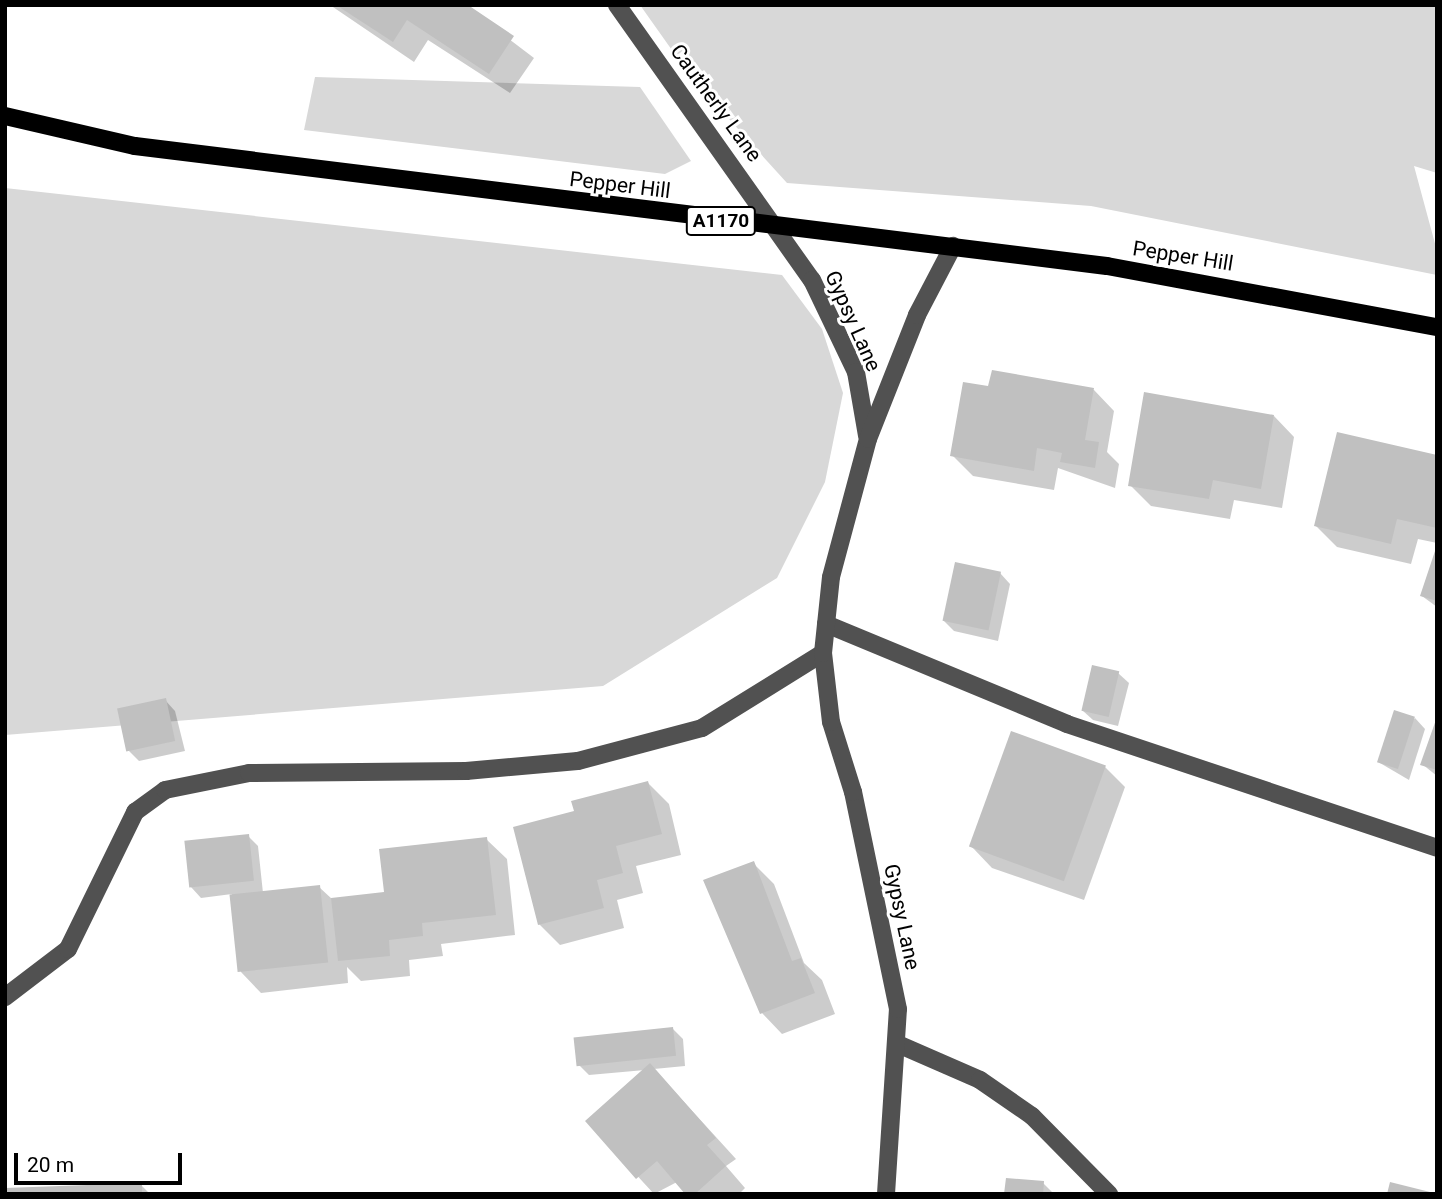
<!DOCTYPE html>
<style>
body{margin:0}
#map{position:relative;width:1442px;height:1199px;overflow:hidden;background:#fff;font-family:Roboto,sans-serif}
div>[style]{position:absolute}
.green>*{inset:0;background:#d8d8d8}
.shadow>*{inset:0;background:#0003}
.building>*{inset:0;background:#c0c0c0;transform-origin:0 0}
.minor>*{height:18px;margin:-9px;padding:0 9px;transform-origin:9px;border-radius:9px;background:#515151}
.major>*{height:18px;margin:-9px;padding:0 9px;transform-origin:9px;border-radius:9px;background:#000}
span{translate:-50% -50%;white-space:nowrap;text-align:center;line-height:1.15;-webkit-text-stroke:6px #fff;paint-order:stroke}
.shield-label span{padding:2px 5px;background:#fff;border:2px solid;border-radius:5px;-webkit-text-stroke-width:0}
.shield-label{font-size:19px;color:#000;font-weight:700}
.street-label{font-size:21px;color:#000}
.frame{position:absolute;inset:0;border:7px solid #000;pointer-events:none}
.scale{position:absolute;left:14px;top:1153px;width:168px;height:32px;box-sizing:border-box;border:4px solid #000;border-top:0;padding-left:9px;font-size:21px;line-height:24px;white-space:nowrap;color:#000;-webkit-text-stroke:5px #fff;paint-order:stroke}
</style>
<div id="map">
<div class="green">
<i style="clip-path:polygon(640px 5px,1437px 5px,1437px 173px,1414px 166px,1437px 251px,1437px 275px,1091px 206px,787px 183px,691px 77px)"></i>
<i style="clip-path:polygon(315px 77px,640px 87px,691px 161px,665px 174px,304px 130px)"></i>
<i style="clip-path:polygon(5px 188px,782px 275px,822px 329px,843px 393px,825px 482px,777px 578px,603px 686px,5px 735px)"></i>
</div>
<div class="shadow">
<i style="clip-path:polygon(330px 5px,464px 5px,534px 58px,510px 93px,428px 40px,414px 62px)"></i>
<i style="clip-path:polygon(990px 388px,1094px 390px,1114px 411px,1107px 452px,1119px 464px,1115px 488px,1058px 468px,1054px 490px,973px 476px,952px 455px)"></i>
<i style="clip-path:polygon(1274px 416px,1294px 437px,1282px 508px,1234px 500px,1230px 519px,1151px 506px,1130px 485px)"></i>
<i style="clip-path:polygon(1437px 457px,1437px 543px,1418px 539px,1411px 564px,1337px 547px,1316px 526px)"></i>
<i style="clip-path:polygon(1437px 553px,1437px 607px,1422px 596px)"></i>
<i style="clip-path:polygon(1000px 573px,1010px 584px,998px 641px,954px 631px,944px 621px)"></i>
<i style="clip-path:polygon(1118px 673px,1129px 683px,1118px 726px,1093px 720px,1082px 710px)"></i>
<i style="clip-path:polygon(165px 700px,175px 711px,185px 751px,139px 761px,129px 751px)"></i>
<i style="clip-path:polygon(1415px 718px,1425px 729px,1409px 780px,1380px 763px)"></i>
<i style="clip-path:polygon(1437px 721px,1437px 776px,1422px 764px)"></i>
<i style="clip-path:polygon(1105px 767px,1125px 787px,1084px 900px,992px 868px,972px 847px)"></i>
<i style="clip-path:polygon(648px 783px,669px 804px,681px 855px,636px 866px,643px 893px,617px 900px,624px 928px,560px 945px,539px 924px,576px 812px)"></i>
<i style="clip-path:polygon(248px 836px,258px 846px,263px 893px,319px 887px,332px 899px,386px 893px,486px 839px,507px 859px,515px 935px,441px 944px,443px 956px,409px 960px,410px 976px,361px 981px,347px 967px,348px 983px,261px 993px,241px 972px,232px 894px,201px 898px,191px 887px)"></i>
<i style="clip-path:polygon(753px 863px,774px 884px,804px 963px,822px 980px,835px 1014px,782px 1034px,762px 1013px)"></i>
<i style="clip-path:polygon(673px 1029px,683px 1039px,685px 1066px,654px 1069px,736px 1159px,726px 1166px,745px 1188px,739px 1194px,687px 1194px,677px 1182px,654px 1194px,587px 1121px,645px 1070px,589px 1075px,579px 1065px)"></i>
<i style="clip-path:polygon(1043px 1183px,1054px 1194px,1006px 1194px)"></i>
<i style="clip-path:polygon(141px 1185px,150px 1194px,5px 1194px)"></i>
</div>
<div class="building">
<i style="clip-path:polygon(336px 5px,468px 5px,514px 36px,489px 74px,407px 20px,393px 42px)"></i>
<i style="clip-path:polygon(992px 370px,1094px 388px,1085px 440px,1099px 442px,1095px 468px,1060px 462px,1062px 453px,1037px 448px,1034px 471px,950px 456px,963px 382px,988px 386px)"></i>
<i style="clip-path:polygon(1144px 392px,1274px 415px,1261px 489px,1213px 480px,1209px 499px,1128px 486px)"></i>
<i style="clip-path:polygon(1337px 432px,1437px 455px,1437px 528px,1397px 519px,1391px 544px,1314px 526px)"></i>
<i style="clip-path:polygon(1435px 551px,1437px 552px,1437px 601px,1420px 596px)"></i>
<i style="left:955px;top:562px;width:47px;height:60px;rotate:12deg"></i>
<i style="left:1092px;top:665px;width:28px;height:47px;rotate:13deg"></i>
<i style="left:166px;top:698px;width:44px;height:50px;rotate:78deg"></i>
<i style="left:1394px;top:710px;width:22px;height:55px;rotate:18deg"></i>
<i style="clip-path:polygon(1437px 717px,1437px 770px,1420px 765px)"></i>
<i style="left:1011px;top:731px;width:101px;height:123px;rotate:20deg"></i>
<i style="clip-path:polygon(648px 781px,662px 834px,616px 846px,623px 873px,597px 880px,604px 908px,538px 925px,513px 827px,574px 811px,571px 801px)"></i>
<i style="left:249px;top:834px;width:47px;height:65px;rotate:84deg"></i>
<i style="clip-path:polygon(487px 837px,496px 915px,422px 923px,423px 936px,389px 940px,390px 956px,338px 961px,331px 898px,384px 892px,379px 849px)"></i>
<i style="clip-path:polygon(754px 861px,792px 961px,801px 958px,815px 993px,760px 1014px,703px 880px)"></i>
<i style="left:320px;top:885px;width:78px;height:91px;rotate:84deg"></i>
<i style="left:673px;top:1027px;width:29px;height:100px;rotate:84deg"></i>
<i style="clip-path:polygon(650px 1063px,716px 1138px,707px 1145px,726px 1166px,695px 1194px,685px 1194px,657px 1161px,636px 1179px,585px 1121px)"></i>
<i style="clip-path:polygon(1006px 1178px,1044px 1181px,1043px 1194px,1004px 1194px)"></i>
<i style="clip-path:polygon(1390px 1182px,1434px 1193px,1434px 1194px,1387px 1194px)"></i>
<i style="clip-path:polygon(142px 1183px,142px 1194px,5px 1194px,5px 1188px)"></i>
</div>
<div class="minor">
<i style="left:617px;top:5px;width:337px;rotate:54.7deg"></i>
<i style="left:812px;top:280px;width:102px;rotate:64.4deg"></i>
<i style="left:856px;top:372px;width:65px;rotate:80.2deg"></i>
<i style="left:826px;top:624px;width:261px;rotate:22.5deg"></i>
<i style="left:1067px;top:724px;width:390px;rotate:18.5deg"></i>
<i style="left:5px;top:997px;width:79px;rotate:-37.3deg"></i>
<i style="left:68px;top:949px;width:153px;rotate:-63.9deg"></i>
<i style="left:135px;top:812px;width:37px;rotate:-36deg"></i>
<i style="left:165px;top:790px;width:86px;rotate:-11.4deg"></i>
<i style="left:249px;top:773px;width:217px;rotate:-0.5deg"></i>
<i style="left:466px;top:771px;width:112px;rotate:-5.1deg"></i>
<i style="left:578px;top:761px;width:128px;rotate:-14.9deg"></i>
<i style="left:702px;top:728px;width:142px;rotate:-31.8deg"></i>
<i style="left:900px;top:1045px;width:87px;rotate:23.6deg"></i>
<i style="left:980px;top:1080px;width:63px;rotate:34.7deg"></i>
<i style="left:1032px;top:1116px;width:110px;rotate:45.4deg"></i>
<i style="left:886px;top:1194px;width:185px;rotate:-86.3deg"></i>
<i style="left:898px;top:1009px;width:222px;rotate:-101.7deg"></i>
<i style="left:853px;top:792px;width:73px;rotate:-107.4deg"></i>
<i style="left:831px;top:722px;width:69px;rotate:-96.6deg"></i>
<i style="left:823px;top:653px;width:76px;rotate:-84deg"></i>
<i style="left:831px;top:577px;width:143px;rotate:-75deg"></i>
<i style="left:868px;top:439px;width:133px;rotate:-68.4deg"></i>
<i style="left:917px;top:315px;width:78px;rotate:-62.4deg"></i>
</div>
<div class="major">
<i style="left:5px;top:116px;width:133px;rotate:13deg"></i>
<i style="left:135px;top:146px;width:979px;rotate:7.04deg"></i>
<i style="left:1107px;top:266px;width:336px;rotate:10.5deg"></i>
</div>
<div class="shield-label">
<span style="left:721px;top:221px">A1170</span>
</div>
<div class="street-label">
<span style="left:716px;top:103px;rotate:54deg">Cautherly Lane</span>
<span style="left:620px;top:185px;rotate:7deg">Pepper Hill</span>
<span style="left:1183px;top:256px;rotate:9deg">Pepper Hill</span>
<span style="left:853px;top:321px;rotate:66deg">Gypsy Lane</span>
<span style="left:902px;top:917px;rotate:78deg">Gypsy Lane</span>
</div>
<div class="frame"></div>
<div class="scale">20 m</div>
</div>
